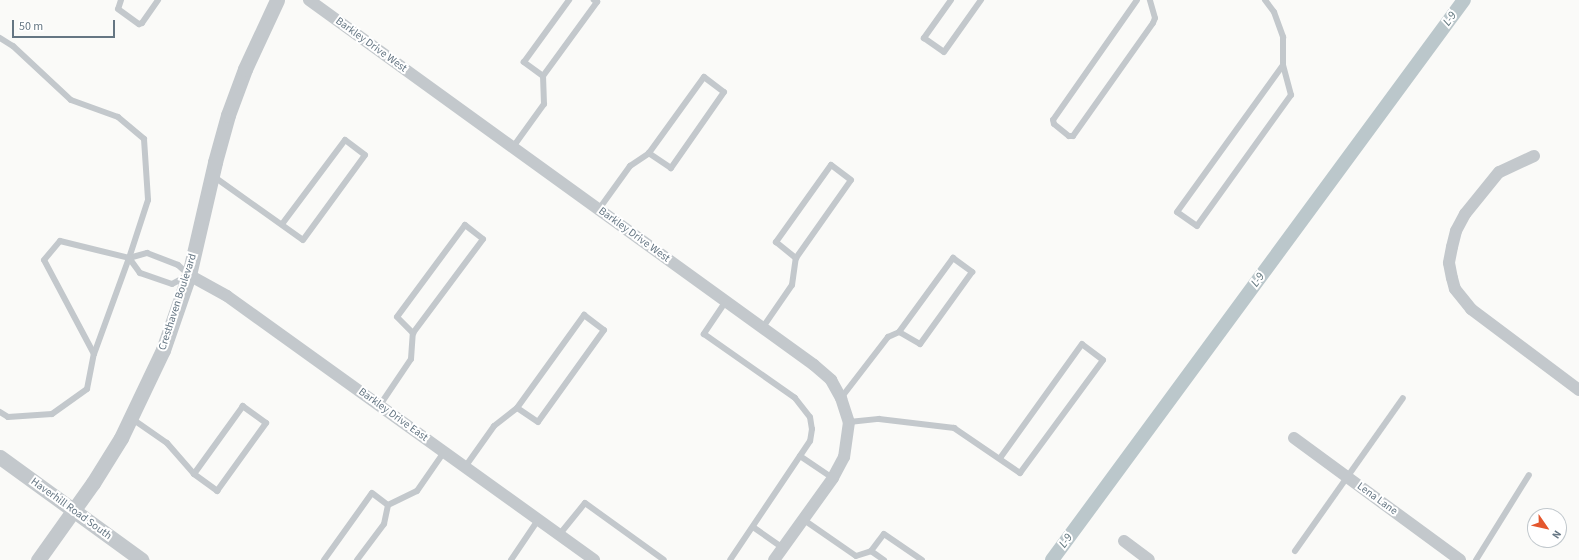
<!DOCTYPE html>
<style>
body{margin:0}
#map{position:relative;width:1579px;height:560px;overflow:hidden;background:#fafaf8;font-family:"Source Sans 3",sans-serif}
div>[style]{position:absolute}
.canal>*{height:14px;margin:-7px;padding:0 7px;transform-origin:7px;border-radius:7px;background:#bbc7cb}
.service>*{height:6px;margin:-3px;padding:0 3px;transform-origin:3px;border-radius:3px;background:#c3c8cc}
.minor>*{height:12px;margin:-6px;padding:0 6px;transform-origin:6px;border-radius:6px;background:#c3c8cc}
.tertiary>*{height:15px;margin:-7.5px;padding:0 7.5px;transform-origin:7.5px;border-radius:7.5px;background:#c3c8cc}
span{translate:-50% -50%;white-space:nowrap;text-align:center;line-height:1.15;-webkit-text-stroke:4px #fff;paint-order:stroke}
.street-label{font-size:11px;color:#657683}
.water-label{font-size:12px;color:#60757c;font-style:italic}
.north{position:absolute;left:1527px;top:508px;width:40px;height:40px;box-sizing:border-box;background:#fff;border:1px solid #c1c8cd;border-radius:50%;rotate:124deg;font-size:11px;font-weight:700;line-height:16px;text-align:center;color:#657683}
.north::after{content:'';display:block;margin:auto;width:14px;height:18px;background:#e4572e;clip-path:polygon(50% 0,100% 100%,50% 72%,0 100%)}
.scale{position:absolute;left:12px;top:20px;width:103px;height:18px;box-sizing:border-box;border:2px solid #657683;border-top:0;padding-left:5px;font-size:12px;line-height:14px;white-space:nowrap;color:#657683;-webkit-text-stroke:3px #fff;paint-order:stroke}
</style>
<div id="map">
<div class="canal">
<i style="left:1052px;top:560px;width:695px;rotate:-53.66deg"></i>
</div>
<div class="service">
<i style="left:121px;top:0;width:9px;rotate:108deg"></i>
<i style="left:118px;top:9px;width:26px;rotate:36deg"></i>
<i style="left:139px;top:24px;width:3px;rotate:-18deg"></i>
<i style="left:142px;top:23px;width:28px;rotate:-55deg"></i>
<i style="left:951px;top:0;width:47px;rotate:125.4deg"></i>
<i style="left:924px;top:38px;width:24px;rotate:35deg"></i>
<i style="left:944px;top:52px;width:64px;rotate:-54.6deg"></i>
<i style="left:1137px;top:0;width:146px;rotate:125deg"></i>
<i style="left:1053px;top:120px;width:4px;rotate:76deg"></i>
<i style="left:1054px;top:124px;width:19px;rotate:39deg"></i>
<i style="left:1069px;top:136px;width:4px"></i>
<i style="left:1073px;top:136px;width:138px;rotate:-54.7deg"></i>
<i style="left:1153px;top:23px;width:5px;rotate:-68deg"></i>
<i style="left:1155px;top:18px;width:19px;rotate:-106deg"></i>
<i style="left:1265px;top:0;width:15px;rotate:53deg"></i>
<i style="left:1274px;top:12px;width:27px;rotate:70deg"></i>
<i style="left:1283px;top:37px;width:28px;rotate:90deg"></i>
<i style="left:1283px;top:65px;width:31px;rotate:75deg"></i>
<i style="left:1291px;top:95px;width:161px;rotate:125.7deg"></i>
<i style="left:1197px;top:226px;width:24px;rotate:-145deg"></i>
<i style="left:1177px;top:212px;width:181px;rotate:-54.2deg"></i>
<i style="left:0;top:38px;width:15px;rotate:32deg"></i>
<i style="left:13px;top:46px;width:79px;rotate:43deg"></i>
<i style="left:71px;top:100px;width:50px;rotate:19.9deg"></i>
<i style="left:118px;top:117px;width:34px;rotate:40deg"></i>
<i style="left:144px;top:139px;width:61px;rotate:86.2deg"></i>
<i style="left:148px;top:200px;width:61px;rotate:108.1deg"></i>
<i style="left:129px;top:258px;width:102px;rotate:110deg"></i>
<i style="left:94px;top:354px;width:106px;rotate:-118deg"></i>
<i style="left:44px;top:260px;width:25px;rotate:-50deg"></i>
<i style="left:60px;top:241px;width:71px;rotate:13.8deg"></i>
<i style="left:129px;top:258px;width:19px;rotate:-16deg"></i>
<i style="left:147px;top:253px;width:33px;rotate:21deg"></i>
<i style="left:178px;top:265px;width:15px;rotate:42deg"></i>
<i style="left:189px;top:275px;width:19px;rotate:152deg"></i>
<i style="left:172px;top:284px;width:34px;rotate:-161deg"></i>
<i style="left:140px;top:273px;width:19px;rotate:-126deg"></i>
<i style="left:543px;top:76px;width:24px;rotate:-144deg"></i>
<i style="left:524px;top:62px;width:77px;rotate:-54deg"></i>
<i style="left:513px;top:147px;width:53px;rotate:-54.2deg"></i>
<i style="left:544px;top:104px;width:28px;rotate:-92deg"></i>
<i style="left:543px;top:76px;width:92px;rotate:-53.9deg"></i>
<i style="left:597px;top:2px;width:4px;rotate:-146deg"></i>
<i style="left:213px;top:176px;width:110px;rotate:35.4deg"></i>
<i style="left:303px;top:240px;width:105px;rotate:-53.9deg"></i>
<i style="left:365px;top:155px;width:25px;rotate:-143deg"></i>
<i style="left:345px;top:140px;width:104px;rotate:126.8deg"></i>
<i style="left:599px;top:209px;width:53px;rotate:-54.2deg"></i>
<i style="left:630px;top:166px;width:23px;rotate:-34deg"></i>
<i style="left:649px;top:153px;width:94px;rotate:-54.1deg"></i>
<i style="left:704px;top:77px;width:25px;rotate:37deg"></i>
<i style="left:724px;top:92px;width:93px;rotate:124.9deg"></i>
<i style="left:671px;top:168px;width:27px;rotate:-146deg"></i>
<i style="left:726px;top:301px;width:40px;rotate:124deg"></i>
<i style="left:704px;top:334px;width:111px;rotate:35.1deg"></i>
<i style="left:795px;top:398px;width:24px;rotate:52deg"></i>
<i style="left:810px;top:417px;width:12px;rotate:81deg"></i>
<i style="left:812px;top:429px;width:12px;rotate:99deg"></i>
<i style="left:810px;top:441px;width:143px;rotate:123.9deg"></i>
<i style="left:763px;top:327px;width:51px;rotate:-55.4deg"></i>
<i style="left:792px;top:285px;width:27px;rotate:-82deg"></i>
<i style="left:796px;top:258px;width:95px;rotate:-54.8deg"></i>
<i style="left:851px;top:180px;width:25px;rotate:-143deg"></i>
<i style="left:831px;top:165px;width:95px;rotate:125.5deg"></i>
<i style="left:776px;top:242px;width:26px;rotate:39deg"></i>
<i style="left:841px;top:398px;width:77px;rotate:-52.4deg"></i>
<i style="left:888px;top:337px;width:12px;rotate:-24deg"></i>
<i style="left:899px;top:332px;width:92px;rotate:-53.9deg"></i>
<i style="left:953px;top:258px;width:24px;rotate:36deg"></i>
<i style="left:972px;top:272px;width:89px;rotate:125.8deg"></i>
<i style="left:920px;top:344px;width:24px;rotate:-150deg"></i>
<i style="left:380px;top:405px;width:55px;rotate:-56deg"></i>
<i style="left:411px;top:359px;width:26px;rotate:-86deg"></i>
<i style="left:413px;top:333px;width:117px;rotate:-53.3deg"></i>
<i style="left:483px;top:239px;width:23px;rotate:-142deg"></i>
<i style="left:465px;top:225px;width:114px;rotate:126.5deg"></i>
<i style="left:397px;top:317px;width:23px;rotate:45deg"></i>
<i style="left:0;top:412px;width:9px;rotate:32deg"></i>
<i style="left:8px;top:417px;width:44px;rotate:-3.9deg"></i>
<i style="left:52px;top:414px;width:43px;rotate:-35.5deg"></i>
<i style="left:87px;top:389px;width:36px;rotate:-79deg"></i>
<i style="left:131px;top:418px;width:44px;rotate:34.8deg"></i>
<i style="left:167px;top:443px;width:41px;rotate:48.9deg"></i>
<i style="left:194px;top:474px;width:29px;rotate:36deg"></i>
<i style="left:217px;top:491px;width:84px;rotate:-54.2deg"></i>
<i style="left:266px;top:423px;width:29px;rotate:-144deg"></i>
<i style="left:243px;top:406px;width:84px;rotate:125.8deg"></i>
<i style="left:849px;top:422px;width:30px;rotate:-6deg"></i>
<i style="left:879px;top:419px;width:76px;rotate:6.8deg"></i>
<i style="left:954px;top:428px;width:80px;rotate:34.3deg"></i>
<i style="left:1020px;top:473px;width:140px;rotate:-53.7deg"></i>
<i style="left:1103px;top:360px;width:26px;rotate:-143deg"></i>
<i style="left:1082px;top:344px;width:140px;rotate:125.7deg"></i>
<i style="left:800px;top:456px;width:40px;rotate:34deg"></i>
<i style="left:465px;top:467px;width:50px;rotate:-54.7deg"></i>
<i style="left:494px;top:426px;width:29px;rotate:-38deg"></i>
<i style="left:517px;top:408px;width:115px;rotate:-54.2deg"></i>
<i style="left:584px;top:315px;width:25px;rotate:37deg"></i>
<i style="left:604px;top:330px;width:113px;rotate:125.7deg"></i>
<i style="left:538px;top:422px;width:25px;rotate:-146deg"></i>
<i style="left:388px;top:505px;width:32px;rotate:-26deg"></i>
<i style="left:417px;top:491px;width:47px;rotate:-55.3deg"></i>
<i style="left:804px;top:520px;width:63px;rotate:34.7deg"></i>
<i style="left:856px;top:556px;width:16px;rotate:-18deg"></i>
<i style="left:871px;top:551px;width:21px;rotate:-53deg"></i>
<i style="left:884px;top:534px;width:46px;rotate:34.4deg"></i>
<i style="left:753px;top:527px;width:37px;rotate:35deg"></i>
<i style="left:559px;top:535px;width:41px;rotate:-50.9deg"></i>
<i style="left:585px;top:503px;width:97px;rotate:35.8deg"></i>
<i style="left:871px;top:551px;width:16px;rotate:35deg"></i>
<i style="left:1295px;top:551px;width:187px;rotate:-54.8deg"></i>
<i style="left:324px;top:560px;width:82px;rotate:-54.4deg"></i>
<i style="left:372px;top:493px;width:20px;rotate:37deg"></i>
<i style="left:357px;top:560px;width:45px;rotate:-53.1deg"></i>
<i style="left:384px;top:524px;width:19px;rotate:-78deg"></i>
<i style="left:511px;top:560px;width:48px;rotate:-56deg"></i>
<i style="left:1476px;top:560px;width:100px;rotate:-58.1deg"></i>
</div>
<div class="minor">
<i style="left:309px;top:0;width:623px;rotate:35.86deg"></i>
<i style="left:814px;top:365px;width:23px;rotate:41deg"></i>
<i style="left:831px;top:380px;width:21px;rotate:61deg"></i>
<i style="left:841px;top:398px;width:25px;rotate:72deg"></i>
<i style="left:849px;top:422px;width:35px;rotate:98deg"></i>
<i style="left:844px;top:457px;width:24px;rotate:118deg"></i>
<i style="left:833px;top:478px;width:101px;rotate:125.7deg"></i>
<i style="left:1534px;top:156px;width:38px;rotate:155deg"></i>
<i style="left:1499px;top:172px;width:54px;rotate:129deg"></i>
<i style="left:1465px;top:214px;width:19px;rotate:118deg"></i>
<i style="left:1456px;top:231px;width:16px;rotate:104deg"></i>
<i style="left:1452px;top:247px;width:16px;rotate:101deg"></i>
<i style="left:1449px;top:263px;width:15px;rotate:79deg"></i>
<i style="left:1452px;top:278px;width:11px;rotate:75deg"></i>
<i style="left:1455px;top:289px;width:26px;rotate:51deg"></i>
<i style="left:1471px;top:309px;width:135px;rotate:36.9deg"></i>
<i style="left:189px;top:275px;width:43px;rotate:28.9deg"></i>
<i style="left:227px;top:296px;width:452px;rotate:35.7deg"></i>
<i style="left:1294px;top:438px;width:206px;rotate:36.3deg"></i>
<i style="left:1124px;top:541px;width:31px;rotate:37deg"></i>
</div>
<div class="tertiary">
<i style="left:0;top:457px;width:175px;rotate:36deg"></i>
<i style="left:38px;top:560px;width:95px;rotate:-54.5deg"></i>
<i style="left:93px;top:483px;width:53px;rotate:-58.1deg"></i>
<i style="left:121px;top:438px;width:98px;rotate:-64.5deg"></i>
<i style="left:163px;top:350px;width:79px;rotate:-70.9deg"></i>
<i style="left:189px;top:275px;width:116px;rotate:-77deg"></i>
<i style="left:215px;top:162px;width:49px;rotate:-74.5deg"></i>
<i style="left:228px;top:115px;width:49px;rotate:-69.7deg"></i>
<i style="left:245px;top:69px;width:76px;rotate:-65.1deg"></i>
</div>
<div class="street-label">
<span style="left:371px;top:45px;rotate:36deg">Barkley Drive West</span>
<span style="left:634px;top:235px;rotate:36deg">Barkley Drive West</span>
<span style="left:178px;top:302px;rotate:-72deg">Cresthaven Boulevard</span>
<span style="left:393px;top:415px;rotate:36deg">Barkley Drive East</span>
<span style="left:1377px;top:499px;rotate:36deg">Lena Lane</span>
<span style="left:71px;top:509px;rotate:36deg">Haverhill Road South</span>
</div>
<div class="water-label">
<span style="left:1450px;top:19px;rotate:-54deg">L-9</span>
<span style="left:1258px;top:280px;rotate:-54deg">L-9</span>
<span style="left:1066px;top:541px;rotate:-54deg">L-9</span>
</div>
<div class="north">N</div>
<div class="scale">50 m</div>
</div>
